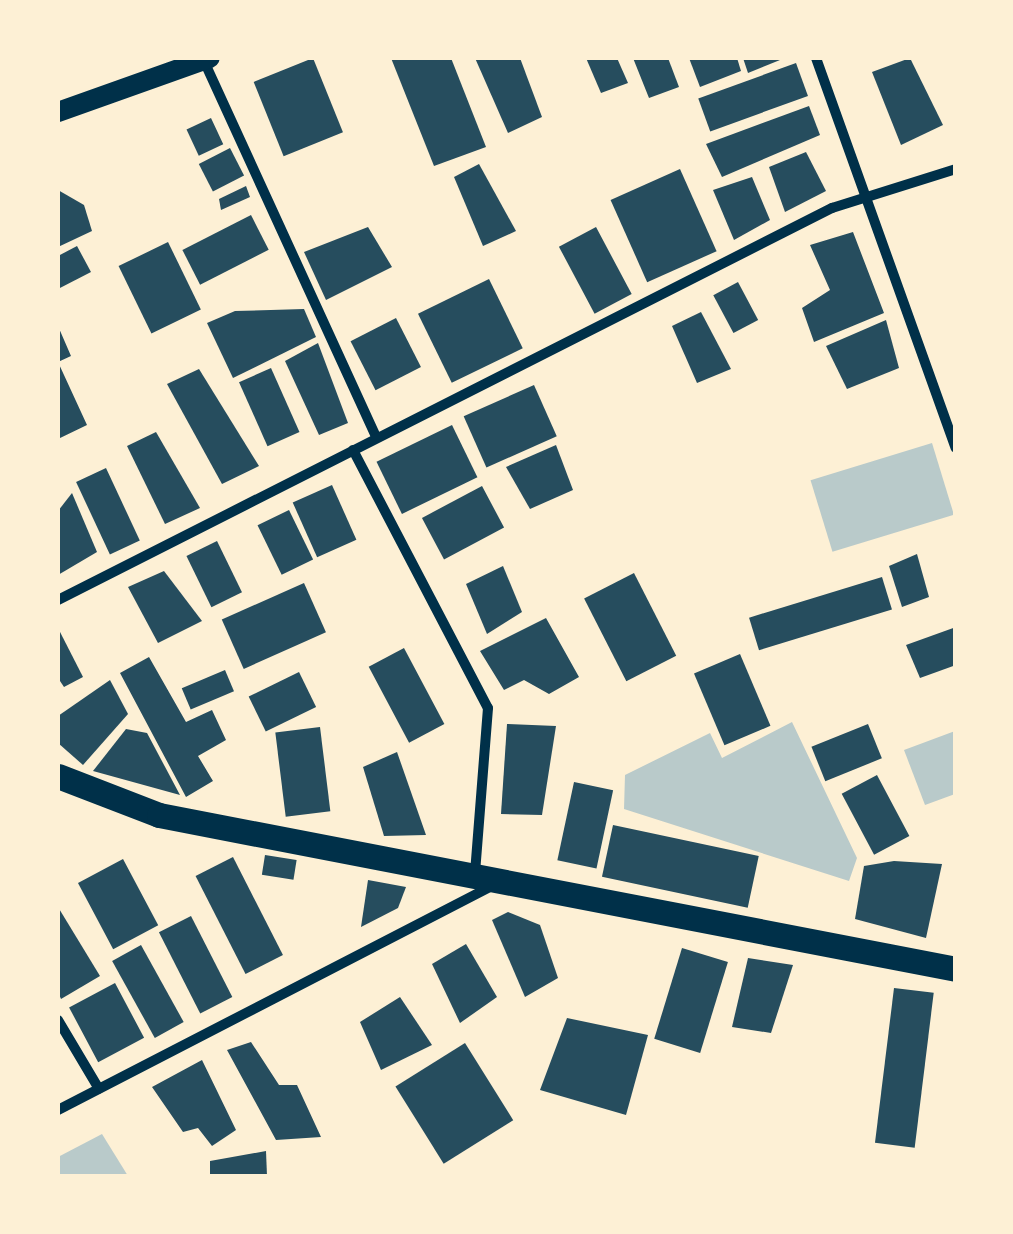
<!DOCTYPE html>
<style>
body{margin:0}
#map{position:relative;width:1013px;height:1234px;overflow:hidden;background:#fdf0d5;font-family:"Work Sans",sans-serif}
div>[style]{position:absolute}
.green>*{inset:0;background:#b9caca;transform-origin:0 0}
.building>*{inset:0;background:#264d5e;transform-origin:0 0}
.minor>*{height:10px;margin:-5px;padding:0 5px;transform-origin:5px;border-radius:5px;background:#003049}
.secondary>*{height:20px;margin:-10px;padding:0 10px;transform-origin:10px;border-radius:10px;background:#003049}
.primary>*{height:25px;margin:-12.5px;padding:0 12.5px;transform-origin:12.5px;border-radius:12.5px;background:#003049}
span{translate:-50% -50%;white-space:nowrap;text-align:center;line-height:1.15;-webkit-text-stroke:10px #fdf0d5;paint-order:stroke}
.frame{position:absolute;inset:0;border:60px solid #fdf0d5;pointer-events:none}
</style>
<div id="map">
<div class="green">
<i style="left:932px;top:443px;width:75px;height:127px;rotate:73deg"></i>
<i style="clip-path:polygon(792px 722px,857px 858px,849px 881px,624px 809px,625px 775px,710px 733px,722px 758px)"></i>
<i style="clip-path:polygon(955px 731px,955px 794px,925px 805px,904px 750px)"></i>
<i style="clip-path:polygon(102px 1134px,128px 1176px,58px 1176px,58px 1157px)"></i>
</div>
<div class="building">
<i style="left:313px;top:58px;width:80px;height:64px;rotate:68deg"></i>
<i style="clip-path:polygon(391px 58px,451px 58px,486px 147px,434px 166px)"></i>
<i style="clip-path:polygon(475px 58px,520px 58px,542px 117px,508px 133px)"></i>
<i style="clip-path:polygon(586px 58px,617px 58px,628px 83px,601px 93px)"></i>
<i style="clip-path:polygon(633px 58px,668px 58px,679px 87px,649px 98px)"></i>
<i style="clip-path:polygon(689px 58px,737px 58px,741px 71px,700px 87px)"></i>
<i style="clip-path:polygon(743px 58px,785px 58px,748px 73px)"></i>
<i style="clip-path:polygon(910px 58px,943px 125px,901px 145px,872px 72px)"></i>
<i style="left:796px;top:63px;width:35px;height:104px;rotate:70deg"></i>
<i style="clip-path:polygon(809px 106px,820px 135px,722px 177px,706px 144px)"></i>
<i style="left:211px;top:118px;width:29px;height:27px;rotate:65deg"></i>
<i style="left:230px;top:148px;width:31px;height:35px;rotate:63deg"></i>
<i style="clip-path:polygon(806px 152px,826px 191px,785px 212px,769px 167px)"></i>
<i style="clip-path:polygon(479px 164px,516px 231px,483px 246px,454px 177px)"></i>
<i style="left:680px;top:169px;width:90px;height:76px;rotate:66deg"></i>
<i style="clip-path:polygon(752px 177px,770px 220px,734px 240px,713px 190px)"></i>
<i style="clip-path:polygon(246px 186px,250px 197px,221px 210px,219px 199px)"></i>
<i style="clip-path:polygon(58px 190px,84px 205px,92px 231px,58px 247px)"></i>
<i style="left:251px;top:215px;width:39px;height:77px;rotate:63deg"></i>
<i style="clip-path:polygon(368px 227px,392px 267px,326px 300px,304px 252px)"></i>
<i style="left:596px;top:227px;width:76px;height:42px;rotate:62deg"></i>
<i style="clip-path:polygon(853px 232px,884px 313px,814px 342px,802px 308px,830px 290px,810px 245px)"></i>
<i style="left:168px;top:242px;width:75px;height:55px;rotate:64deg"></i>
<i style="clip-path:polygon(77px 246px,91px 272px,58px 289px,58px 256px)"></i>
<i style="left:489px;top:279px;width:77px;height:79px;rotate:64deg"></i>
<i style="left:738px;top:282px;width:43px;height:28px;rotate:62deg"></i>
<i style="clip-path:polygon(304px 309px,316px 337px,233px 378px,207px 323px,235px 311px)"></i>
<i style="clip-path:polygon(701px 312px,731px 369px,697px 383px,672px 326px)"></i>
<i style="left:396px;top:318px;width:55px;height:51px;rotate:63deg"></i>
<i style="clip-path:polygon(886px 320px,899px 368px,847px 389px,826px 346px)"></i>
<i style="clip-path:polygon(58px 326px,71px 356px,58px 362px,87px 425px,58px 439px)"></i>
<i style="clip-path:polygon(318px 343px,348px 423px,319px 435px,285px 361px)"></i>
<i style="left:271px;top:368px;width:70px;height:35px;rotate:66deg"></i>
<i style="clip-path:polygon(199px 369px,259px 466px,222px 484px,167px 384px)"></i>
<i style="left:534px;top:385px;width:56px;height:77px;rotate:66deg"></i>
<i style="left:452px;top:425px;width:58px;height:84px;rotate:64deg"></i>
<i style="clip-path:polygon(156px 432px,200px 508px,165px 524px,127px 446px)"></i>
<i style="clip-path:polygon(556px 445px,573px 490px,530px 509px,506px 467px)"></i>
<i style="left:106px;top:468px;width:80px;height:33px;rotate:65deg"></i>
<i style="left:332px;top:485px;width:60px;height:43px;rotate:66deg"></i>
<i style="left:482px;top:486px;width:47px;height:68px;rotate:62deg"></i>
<i style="clip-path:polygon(72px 493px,97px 552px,58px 575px,58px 511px)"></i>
<i style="left:289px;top:510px;width:55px;height:35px;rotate:64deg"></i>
<i style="left:217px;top:541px;width:57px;height:34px;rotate:64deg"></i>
<i style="clip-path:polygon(917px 554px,929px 597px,902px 607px,889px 566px)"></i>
<i style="clip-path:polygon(503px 566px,522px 612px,487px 634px,466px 584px)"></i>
<i style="clip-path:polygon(164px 571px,202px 621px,158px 643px,128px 587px)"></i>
<i style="left:634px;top:573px;width:93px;height:56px;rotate:63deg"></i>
<i style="left:882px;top:577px;width:34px;height:139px;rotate:73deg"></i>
<i style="left:304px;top:583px;width:54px;height:90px;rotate:66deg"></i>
<i style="clip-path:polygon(546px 618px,579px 677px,549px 694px,524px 680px,504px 690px,480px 651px)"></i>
<i style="clip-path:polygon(956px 627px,956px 665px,920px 678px,906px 645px)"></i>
<i style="clip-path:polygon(58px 628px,83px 677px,64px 687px,58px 678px)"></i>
<i style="left:404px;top:648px;width:86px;height:40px;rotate:62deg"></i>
<i style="left:740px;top:654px;width:78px;height:50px;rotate:67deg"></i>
<i style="clip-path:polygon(149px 657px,186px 722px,212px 710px,226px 740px,198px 756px,213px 781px,186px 797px,120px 673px)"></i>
<i style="left:225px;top:670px;width:23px;height:47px;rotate:67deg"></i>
<i style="left:299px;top:672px;width:39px;height:56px;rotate:64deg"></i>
<i style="clip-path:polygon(110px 680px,128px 714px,83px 765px,58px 743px,58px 716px)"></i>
<i style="clip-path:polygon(507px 724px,556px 726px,542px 815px,501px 814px)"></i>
<i style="left:868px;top:724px;width:37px;height:61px;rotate:68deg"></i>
<i style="left:320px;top:727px;width:85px;height:45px;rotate:83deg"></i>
<i style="clip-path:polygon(126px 729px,147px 733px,180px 795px,93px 771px)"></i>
<i style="clip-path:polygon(397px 752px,426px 835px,384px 836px,363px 767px)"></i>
<i style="left:877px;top:775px;width:69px;height:40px;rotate:62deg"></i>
<i style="left:574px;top:782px;width:40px;height:80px;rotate:12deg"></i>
<i style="left:613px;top:825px;width:149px;height:53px;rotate:12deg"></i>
<i style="left:265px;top:855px;width:32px;height:20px;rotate:9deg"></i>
<i style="left:233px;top:857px;width:110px;height:42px;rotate:63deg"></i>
<i style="left:123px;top:859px;width:75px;height:51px;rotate:62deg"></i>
<i style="clip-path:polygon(894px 861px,942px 864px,926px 938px,855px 919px,864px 866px)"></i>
<i style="clip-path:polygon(368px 880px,406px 887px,398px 908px,361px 927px)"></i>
<i style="clip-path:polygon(58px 907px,100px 976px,61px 999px,58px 992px)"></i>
<i style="clip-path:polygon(508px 912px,540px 925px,558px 978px,525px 997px,492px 920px)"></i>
<i style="left:191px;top:916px;width:91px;height:36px;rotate:63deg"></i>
<i style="clip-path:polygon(466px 944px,497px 997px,460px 1023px,432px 964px)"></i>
<i style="left:141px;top:945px;width:88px;height:33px;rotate:61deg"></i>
<i style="left:682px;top:948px;width:48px;height:95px;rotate:17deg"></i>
<i style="clip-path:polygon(748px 958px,793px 965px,771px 1033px,732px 1027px)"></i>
<i style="left:115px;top:983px;width:62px;height:52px;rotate:62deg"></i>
<i style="left:894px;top:988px;width:40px;height:156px;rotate:7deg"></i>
<i style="clip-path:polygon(400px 997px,432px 1045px,381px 1070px,360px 1022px)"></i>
<i style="clip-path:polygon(567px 1018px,648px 1035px,626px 1115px,540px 1090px)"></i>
<i style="clip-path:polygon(251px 1042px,279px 1085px,297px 1085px,321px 1137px,276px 1140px,227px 1050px)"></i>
<i style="left:465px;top:1043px;width:91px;height:82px;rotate:58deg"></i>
<i style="clip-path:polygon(202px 1060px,236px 1130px,212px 1146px,198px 1128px,183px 1132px,152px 1087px)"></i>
<i style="clip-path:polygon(266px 1151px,267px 1176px,210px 1176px,210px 1161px)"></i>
</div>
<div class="minor">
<i style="left:816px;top:58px;width:414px;rotate:70.3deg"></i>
<i style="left:204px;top:61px;width:413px;rotate:65.4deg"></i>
<i style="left:353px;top:450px;width:291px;rotate:62.4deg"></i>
<i style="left:488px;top:708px;width:168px;rotate:94.5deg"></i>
<i style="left:58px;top:600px;width:868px;rotate:-26.86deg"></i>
<i style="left:832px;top:208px;width:130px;rotate:-17.5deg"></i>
<i style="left:58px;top:1020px;width:80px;rotate:59.3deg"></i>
<i style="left:58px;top:1110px;width:488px;rotate:-27.3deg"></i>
</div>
<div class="secondary">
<i style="left:58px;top:112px;width:161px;rotate:-19.6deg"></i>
</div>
<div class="primary">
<i style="left:58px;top:776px;width:108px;rotate:21.1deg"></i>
<i style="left:159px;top:815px;width:812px;rotate:10.94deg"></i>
</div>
<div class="frame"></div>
</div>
